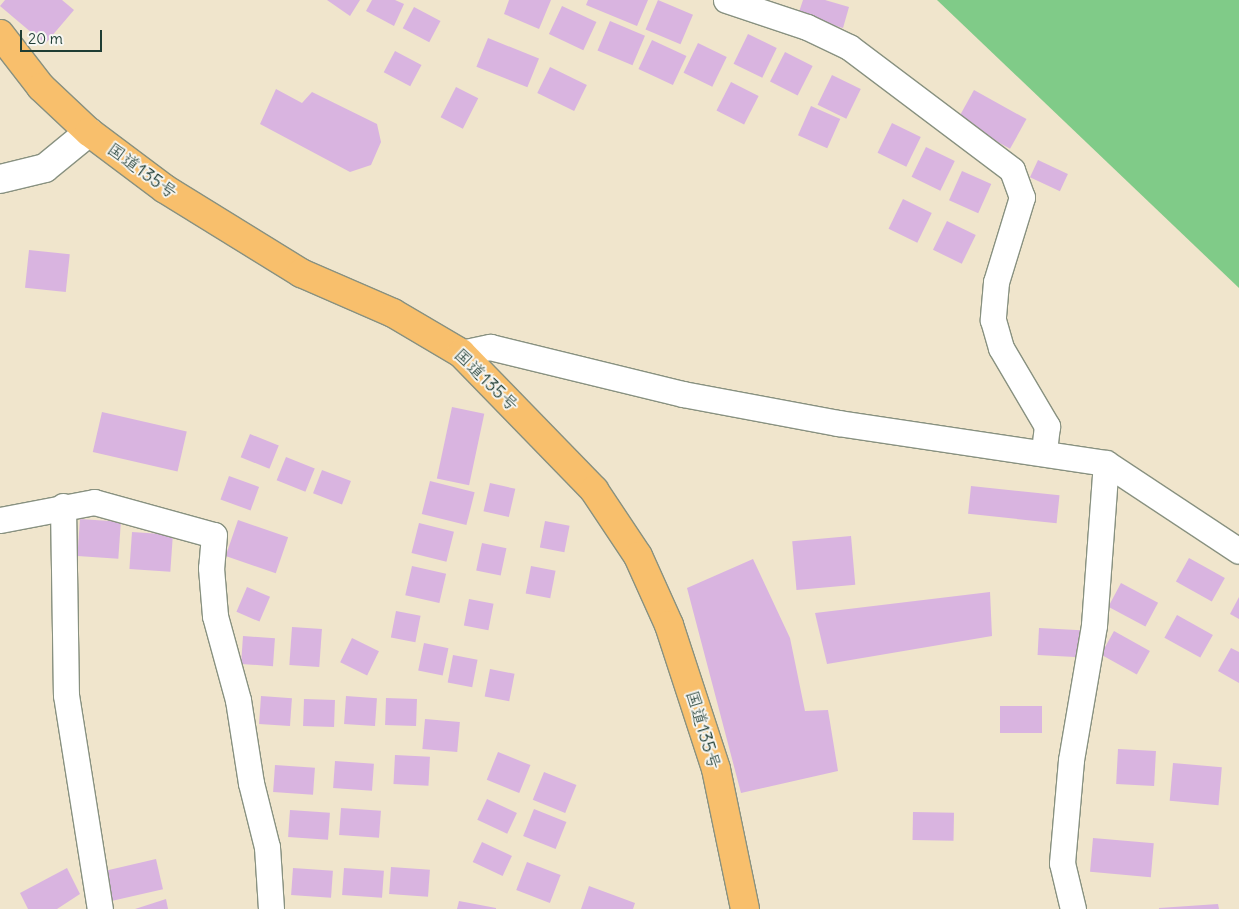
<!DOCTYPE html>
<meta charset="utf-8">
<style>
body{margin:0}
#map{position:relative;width:1239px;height:909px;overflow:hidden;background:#f0e5cc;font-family:Delius,"Klee One",sans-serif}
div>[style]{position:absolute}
.green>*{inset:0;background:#80cb88}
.building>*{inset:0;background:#d9b4e0;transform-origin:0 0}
.roads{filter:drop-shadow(1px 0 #889180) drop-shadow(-1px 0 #889180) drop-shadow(0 1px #889180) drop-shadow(0 -1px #889180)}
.minor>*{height:25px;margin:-12.5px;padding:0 12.5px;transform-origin:12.5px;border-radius:12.5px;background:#fff}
.tertiary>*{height:28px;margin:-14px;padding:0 14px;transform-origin:14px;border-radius:14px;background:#fff}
.trunk>*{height:28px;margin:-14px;padding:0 14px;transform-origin:14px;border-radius:14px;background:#f8bf6c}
span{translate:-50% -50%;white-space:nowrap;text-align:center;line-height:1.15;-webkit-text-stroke:4px #f6f6f2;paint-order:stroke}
.street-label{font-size:18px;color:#1f3d34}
.scale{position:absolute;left:20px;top:30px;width:82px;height:22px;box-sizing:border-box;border:2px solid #1f3d34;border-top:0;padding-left:6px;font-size:15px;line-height:18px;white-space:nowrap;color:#1f3d34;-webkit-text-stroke:4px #f6f6f2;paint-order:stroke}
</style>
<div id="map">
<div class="green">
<i style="clip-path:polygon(937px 0,1239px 0,1239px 288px)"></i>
</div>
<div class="building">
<i style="clip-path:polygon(5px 0,62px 0,74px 10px,45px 44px,0 6px)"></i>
<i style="clip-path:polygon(327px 0,360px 0,350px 16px)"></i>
<i style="clip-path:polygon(372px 0,395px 0,404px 4px,394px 26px,366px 11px)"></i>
<i style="clip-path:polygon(509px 0,551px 0,539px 29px,504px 14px)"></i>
<i style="clip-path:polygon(588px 0,648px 0,637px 26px,586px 5px)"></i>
<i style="left:658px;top:0;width:38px;height:32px;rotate:23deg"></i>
<i style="clip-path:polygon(803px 0,825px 0,849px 7px,843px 28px,798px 15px)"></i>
<i style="left:562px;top:6px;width:38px;height:31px;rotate:25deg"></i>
<i style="left:414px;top:7px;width:30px;height:24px;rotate:28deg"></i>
<i style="left:610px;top:21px;width:38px;height:32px;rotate:23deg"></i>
<i style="left:748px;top:34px;width:32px;height:33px;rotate:26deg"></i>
<i style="left:488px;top:38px;width:55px;height:31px;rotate:22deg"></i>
<i style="left:652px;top:40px;width:38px;height:32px;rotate:25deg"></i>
<i style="left:698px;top:43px;width:32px;height:33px;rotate:26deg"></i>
<i style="left:395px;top:51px;width:30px;height:24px;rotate:28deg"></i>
<i style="left:785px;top:52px;width:31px;height:33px;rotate:27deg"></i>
<i style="left:550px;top:67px;width:41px;height:29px;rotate:26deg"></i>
<i style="left:832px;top:75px;width:32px;height:33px;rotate:26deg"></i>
<i style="left:731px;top:82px;width:31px;height:32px;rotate:27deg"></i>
<i style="left:456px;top:87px;width:25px;height:34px;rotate:27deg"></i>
<i style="clip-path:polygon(276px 89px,302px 103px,312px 92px,377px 124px,381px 142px,371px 165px,350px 172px,260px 124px)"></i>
<i style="left:974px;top:90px;width:60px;height:34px;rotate:29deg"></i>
<i style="left:811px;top:106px;width:32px;height:32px;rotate:24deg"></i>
<i style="left:892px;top:123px;width:32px;height:33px;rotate:26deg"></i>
<i style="left:926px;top:147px;width:32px;height:33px;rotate:26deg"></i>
<i style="left:1038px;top:160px;width:33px;height:19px;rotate:25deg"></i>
<i style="left:962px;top:171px;width:32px;height:32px;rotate:24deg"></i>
<i style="left:903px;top:199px;width:32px;height:33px;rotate:26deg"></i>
<i style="left:947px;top:221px;width:32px;height:32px;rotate:26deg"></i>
<i style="left:29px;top:250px;width:41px;height:38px;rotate:6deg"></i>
<i style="left:452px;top:407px;width:33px;height:73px;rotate:12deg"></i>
<i style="left:102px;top:412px;width:87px;height:41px;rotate:13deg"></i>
<i style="left:250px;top:434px;width:31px;height:25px;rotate:22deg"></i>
<i style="left:286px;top:457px;width:31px;height:25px;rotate:22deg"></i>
<i style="left:322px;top:470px;width:31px;height:25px;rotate:21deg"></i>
<i style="left:229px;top:476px;width:32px;height:25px;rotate:20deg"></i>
<i style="left:430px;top:481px;width:46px;height:34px;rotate:14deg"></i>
<i style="left:490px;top:483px;width:26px;height:29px;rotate:13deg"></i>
<i style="left:971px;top:486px;width:89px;height:28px;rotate:6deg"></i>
<i style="left:80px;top:519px;width:41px;height:37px;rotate:4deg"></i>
<i style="left:238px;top:520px;width:53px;height:38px;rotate:19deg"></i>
<i style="left:545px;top:521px;width:25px;height:27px;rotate:11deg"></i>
<i style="left:419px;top:523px;width:36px;height:31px;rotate:14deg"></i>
<i style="left:132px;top:532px;width:41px;height:37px;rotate:4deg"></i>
<i style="left:851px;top:536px;width:49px;height:59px;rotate:85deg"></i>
<i style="left:482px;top:543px;width:25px;height:28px;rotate:12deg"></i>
<i style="left:1189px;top:558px;width:41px;height:27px;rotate:29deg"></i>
<i style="clip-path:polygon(753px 559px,790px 638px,805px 711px,828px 710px,838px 771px,741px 793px,687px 588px)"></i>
<i style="left:412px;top:566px;width:35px;height:30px;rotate:13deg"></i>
<i style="left:531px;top:566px;width:25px;height:28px;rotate:11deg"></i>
<i style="left:1121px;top:583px;width:42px;height:27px;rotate:28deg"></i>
<i style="left:247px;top:587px;width:25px;height:27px;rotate:23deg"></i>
<i style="clip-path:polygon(990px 592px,992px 636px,827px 664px,815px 613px)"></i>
<i style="clip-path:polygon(1239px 597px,1239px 619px,1230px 614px)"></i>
<i style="left:469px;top:599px;width:25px;height:27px;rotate:11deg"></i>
<i style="left:396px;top:611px;width:25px;height:27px;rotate:11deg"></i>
<i style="left:1177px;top:615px;width:41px;height:26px;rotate:29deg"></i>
<i style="left:292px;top:627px;width:30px;height:38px;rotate:4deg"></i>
<i style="left:1039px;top:628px;width:42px;height:27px;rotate:3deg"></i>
<i style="left:1114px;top:631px;width:41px;height:27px;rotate:29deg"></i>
<i style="left:243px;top:636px;width:32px;height:28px;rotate:4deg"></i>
<i style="left:352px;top:638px;width:30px;height:27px;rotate:26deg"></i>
<i style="left:424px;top:643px;width:25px;height:28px;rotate:12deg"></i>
<i style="clip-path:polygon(1231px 648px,1239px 652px,1239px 683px,1218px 671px)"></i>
<i style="left:453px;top:655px;width:25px;height:28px;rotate:11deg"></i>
<i style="left:490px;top:669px;width:25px;height:28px;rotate:11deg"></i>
<i style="left:261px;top:696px;width:31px;height:28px;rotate:4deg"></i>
<i style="left:346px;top:696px;width:31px;height:28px;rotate:4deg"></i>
<i style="left:386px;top:698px;width:31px;height:27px;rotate:2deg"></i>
<i style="left:304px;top:699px;width:31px;height:27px;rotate:2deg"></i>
<i style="left:1000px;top:706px;width:42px;height:27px"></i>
<i style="left:425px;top:719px;width:35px;height:30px;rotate:5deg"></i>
<i style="left:1118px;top:749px;width:38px;height:35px;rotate:3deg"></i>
<i style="left:498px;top:752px;width:35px;height:30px;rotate:22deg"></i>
<i style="left:395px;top:755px;width:35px;height:29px;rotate:3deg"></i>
<i style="left:335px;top:761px;width:39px;height:27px;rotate:4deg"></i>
<i style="left:1173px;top:763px;width:49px;height:38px;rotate:5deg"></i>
<i style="left:275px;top:765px;width:40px;height:27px;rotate:4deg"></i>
<i style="left:544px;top:772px;width:35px;height:30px;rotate:22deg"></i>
<i style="left:487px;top:799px;width:33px;height:23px;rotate:25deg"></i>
<i style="left:341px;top:808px;width:40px;height:27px;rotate:4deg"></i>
<i style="left:534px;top:809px;width:35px;height:29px;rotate:22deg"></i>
<i style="left:290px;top:810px;width:40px;height:27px;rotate:4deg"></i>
<i style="left:913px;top:812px;width:41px;height:28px;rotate:1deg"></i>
<i style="left:1093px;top:838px;width:61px;height:34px;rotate:5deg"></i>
<i style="left:482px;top:842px;width:33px;height:22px;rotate:25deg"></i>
<i style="left:156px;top:859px;width:31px;height:54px;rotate:77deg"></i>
<i style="left:527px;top:862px;width:36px;height:30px;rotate:21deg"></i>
<i style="left:391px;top:867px;width:39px;height:27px;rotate:4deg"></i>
<i style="clip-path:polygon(67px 868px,80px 894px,57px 909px,28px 909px,20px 893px)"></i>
<i style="left:293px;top:868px;width:40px;height:27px;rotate:4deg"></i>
<i style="left:344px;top:868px;width:40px;height:27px;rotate:4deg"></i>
<i style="clip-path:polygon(589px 886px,635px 903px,633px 909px,581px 909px)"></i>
<i style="clip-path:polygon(166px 899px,168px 909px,135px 909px)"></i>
<i style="clip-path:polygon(459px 901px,496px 908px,496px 909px,457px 909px)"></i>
<i style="clip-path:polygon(1218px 904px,1219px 909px,1159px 909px,1159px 908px)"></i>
</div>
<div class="roads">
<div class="minor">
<i style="left:726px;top:0;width:85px;rotate:18.4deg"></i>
<i style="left:807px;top:27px;width:47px;rotate:25.5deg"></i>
<i style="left:849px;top:47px;width:204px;rotate:37deg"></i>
<i style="left:1012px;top:170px;width:29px;rotate:70deg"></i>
<i style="left:1022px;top:197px;width:89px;rotate:107deg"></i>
<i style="left:996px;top:282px;width:38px;rotate:95deg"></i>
<i style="left:993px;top:320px;width:29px;rotate:74deg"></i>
<i style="left:1001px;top:348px;width:91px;rotate:59.5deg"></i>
<i style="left:1047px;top:426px;width:25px;rotate:97deg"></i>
<i style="left:461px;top:353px;width:30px;rotate:-12deg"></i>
<i style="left:490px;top:347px;width:199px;rotate:13.7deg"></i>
<i style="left:683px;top:394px;width:158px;rotate:10.6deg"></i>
<i style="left:838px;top:423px;width:271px;rotate:8.5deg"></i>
<i style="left:1106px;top:463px;width:159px;rotate:33.5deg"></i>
<i style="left:63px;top:506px;width:189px;rotate:89.1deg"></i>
<i style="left:66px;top:695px;width:217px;rotate:81deg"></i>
<i style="left:0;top:520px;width:96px;rotate:-10.8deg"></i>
<i style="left:94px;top:502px;width:124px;rotate:15.4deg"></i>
<i style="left:214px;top:535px;width:33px;rotate:95deg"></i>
<i style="left:211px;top:568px;width:48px;rotate:85.2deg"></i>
<i style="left:215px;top:616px;width:87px;rotate:74.7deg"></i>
<i style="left:238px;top:700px;width:84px;rotate:81.1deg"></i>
<i style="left:251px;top:783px;width:66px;rotate:76deg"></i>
<i style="left:267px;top:847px;width:62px;rotate:86.3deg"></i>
<i style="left:1073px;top:909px;width:47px;rotate:-103.4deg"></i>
<i style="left:1062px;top:863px;width:103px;rotate:-85deg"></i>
<i style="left:1071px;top:760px;width:137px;rotate:-80.3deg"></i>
<i style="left:1094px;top:625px;width:162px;rotate:-85.8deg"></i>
</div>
<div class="tertiary">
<i style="left:0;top:179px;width:46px;rotate:-13.7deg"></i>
<i style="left:45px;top:168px;width:57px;rotate:-39.3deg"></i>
</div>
<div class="trunk">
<i style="left:0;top:34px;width:67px;rotate:52.3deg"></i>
<i style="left:41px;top:87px;width:66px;rotate:43.2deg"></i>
<i style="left:89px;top:132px;width:95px;rotate:36.9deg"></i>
<i style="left:165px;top:189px;width:160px;rotate:31.7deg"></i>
<i style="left:301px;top:273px;width:100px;rotate:23.5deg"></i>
<i style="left:393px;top:313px;width:79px;rotate:30.5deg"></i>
<i style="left:461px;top:353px;width:191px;rotate:45.8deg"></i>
<i style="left:594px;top:490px;width:79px;rotate:56.3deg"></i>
<i style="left:638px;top:556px;width:76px;rotate:65.8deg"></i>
<i style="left:669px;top:625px;width:151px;rotate:71.9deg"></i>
<i style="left:716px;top:769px;width:143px;rotate:78.3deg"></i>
</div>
</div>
<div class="street-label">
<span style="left:142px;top:171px;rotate:36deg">国道135号</span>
<span style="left:486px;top:380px;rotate:44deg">国道135号</span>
<span style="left:703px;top:730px;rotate:73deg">国道135号</span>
</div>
<div class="scale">20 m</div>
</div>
